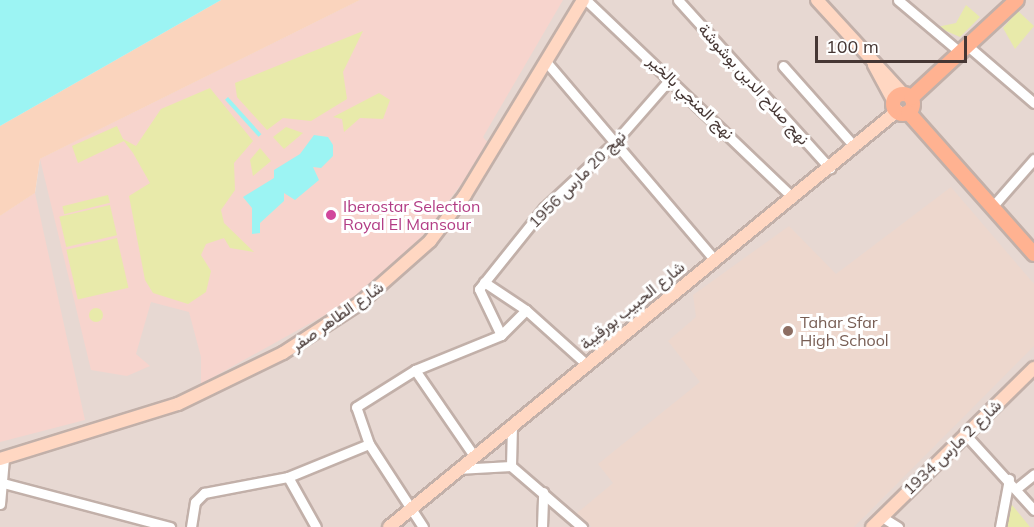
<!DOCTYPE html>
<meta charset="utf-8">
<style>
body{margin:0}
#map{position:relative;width:1034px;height:527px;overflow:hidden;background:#f3e8e4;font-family:Mulish,Vazirmatn,sans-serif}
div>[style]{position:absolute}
.residential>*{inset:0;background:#e7d8d2}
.commercial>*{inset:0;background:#f7d4cd}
.education>*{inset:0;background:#edd7cd}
.green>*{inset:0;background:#e8eaaa;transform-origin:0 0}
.round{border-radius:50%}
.sand>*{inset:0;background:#fad4bd}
.water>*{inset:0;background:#9cf4f3;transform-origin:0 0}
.roads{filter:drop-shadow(2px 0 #c2b0a9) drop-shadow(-2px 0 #c2b0a9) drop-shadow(0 2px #c2b0a9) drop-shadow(0 -2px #c2b0a9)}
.street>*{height:9px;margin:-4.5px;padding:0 4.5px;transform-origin:4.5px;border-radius:4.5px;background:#fff}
.secondary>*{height:12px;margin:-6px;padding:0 6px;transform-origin:6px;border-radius:6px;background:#ffd7c2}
.primary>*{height:14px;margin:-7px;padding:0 7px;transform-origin:7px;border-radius:7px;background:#ffb291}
.primary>.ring{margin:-7px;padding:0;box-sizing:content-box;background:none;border:14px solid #ffb291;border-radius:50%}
.dots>*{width:16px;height:16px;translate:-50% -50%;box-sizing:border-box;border:3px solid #fff;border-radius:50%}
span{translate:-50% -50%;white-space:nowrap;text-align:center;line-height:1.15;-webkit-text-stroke:6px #fff;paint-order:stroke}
.street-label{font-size:16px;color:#463734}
.hotel-label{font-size:16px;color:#b23c85}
.left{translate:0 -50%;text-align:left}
.education-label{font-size:16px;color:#785e54}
.scale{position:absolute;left:815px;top:36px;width:152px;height:27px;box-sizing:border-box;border:3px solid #463734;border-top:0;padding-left:8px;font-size:18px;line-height:21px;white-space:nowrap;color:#463734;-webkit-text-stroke:4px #fff;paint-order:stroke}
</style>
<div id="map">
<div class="residential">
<i style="clip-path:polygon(360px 0,1034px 0,1034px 527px,0 527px,0 216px,35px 193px,40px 159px)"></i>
</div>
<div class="commercial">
<i style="clip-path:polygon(360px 0,563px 0,483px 137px,490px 145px,425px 233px,386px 273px,350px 301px,201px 384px,201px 357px,189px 312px,151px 302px,136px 354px,150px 366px,127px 376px,91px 370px,40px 159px)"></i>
<i style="clip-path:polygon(35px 193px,85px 420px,0 442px,0 216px)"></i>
</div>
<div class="education">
<i style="clip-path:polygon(951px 187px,1034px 284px,1034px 346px,854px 527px,592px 527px,576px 514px,613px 483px,598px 464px,700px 382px,668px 341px,696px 317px,693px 295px,789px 226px,836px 274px)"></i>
</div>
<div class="green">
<i style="clip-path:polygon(966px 5px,980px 17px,960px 37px,937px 27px,956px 23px)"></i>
<i style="clip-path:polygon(1018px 11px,1034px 26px,1015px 49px,1003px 28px)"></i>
<i style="clip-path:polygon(363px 31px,343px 72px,347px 99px,311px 121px,283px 118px,267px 130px,237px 97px,235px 83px)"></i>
<i style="clip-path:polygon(210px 88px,253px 141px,234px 163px,235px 190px,221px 210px,224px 223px,254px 252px,230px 248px,224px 238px,206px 244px,201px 255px,211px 271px,206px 292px,188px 304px,153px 293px,145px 280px,129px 196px,150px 183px,133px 153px,124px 141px,78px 163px,72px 146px,117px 126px,123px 139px,136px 146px,161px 109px)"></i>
<i style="clip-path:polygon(379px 93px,390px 100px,383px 119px,360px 118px,344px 132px,342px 119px,333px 117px)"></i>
<i style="clip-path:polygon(286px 127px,303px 133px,284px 149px,273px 137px)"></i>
<i style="clip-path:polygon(260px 148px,271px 161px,253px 176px,250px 160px)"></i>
<i style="left:108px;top:195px;width:8px;height:47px;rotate:76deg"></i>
<i style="left:110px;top:205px;width:31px;height:52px;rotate:77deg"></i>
<i style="left:117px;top:238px;width:51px;height:52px;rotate:77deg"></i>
<i class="round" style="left:89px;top:308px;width:14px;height:14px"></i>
<i style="clip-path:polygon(1008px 500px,1030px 527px,1002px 527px)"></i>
</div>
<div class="sand">
<i style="clip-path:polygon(221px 0,360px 0,40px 159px,35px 193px,0 216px,0 126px)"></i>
</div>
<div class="water">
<i style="clip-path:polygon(0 0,221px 0,0 126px)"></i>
<i style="left:228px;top:97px;width:50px;height:4px;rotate:48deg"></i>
<i style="clip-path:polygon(314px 135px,328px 137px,333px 145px,333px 156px,321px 168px,313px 167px,319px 180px,295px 200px,284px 193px,284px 201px,260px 223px,260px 233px,252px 234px,252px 208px,243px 197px,274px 178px,274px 170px,300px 154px)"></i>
</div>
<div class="roads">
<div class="street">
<i style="left:586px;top:0;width:286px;rotate:43.7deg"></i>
<i style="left:678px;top:0;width:227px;rotate:47.9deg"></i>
<i style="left:898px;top:0;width:82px;rotate:40.1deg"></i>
<i style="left:969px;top:47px;width:86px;rotate:40.7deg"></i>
<i style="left:548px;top:64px;width:257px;rotate:49.6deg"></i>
<i style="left:783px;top:66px;width:108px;rotate:48.4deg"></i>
<i style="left:992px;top:207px;width:64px;rotate:-48.8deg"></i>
<i style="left:484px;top:282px;width:50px;rotate:33.7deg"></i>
<i style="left:526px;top:310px;width:79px;rotate:41.9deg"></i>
<i style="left:501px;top:335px;width:51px;rotate:-115.6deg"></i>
<i style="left:479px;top:289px;width:104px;rotate:-51.3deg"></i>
<i style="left:544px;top:208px;width:96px;rotate:-42.9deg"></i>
<i style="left:614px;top:143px;width:86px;rotate:-48.8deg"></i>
<i style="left:415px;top:370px;width:104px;rotate:55.5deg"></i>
<i style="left:964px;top:433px;width:104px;rotate:47.7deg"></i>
<i style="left:511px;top:466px;width:41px;rotate:-88.6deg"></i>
<i style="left:457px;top:469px;width:54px;rotate:-3.2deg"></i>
<i style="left:511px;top:466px;width:94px;rotate:40.7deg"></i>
<i style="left:288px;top:477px;width:57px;rotate:60.8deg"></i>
<i style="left:3px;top:483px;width:173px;rotate:14.8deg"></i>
<i style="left:1017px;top:488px;width:22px;rotate:-39deg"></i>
<i style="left:0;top:504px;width:46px;rotate:-85deg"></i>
<i style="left:882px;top:517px;width:19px;rotate:32deg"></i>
<i style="left:191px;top:527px;width:25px;rotate:-81deg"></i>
<i style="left:195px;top:502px;width:13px;rotate:-45deg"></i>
<i style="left:204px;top:493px;width:86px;rotate:-10.8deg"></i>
<i style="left:288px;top:477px;width:87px;rotate:-22.2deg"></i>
<i style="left:423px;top:527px;width:99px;rotate:-123deg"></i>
<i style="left:369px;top:444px;width:39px;rotate:-109deg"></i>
<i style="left:356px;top:407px;width:70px;rotate:-32.1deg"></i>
<i style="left:415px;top:370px;width:93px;rotate:-22.1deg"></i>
<i style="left:501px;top:335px;width:35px;rotate:-45deg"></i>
<i style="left:542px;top:527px;width:35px;rotate:-88deg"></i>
<i style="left:1000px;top:527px;width:49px;rotate:-79.4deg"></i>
</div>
<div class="secondary">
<i style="left:817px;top:0;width:127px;rotate:47.5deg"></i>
<i style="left:874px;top:65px;width:42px;rotate:61.6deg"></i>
<i style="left:0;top:459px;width:186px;rotate:-17.2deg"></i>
<i style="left:178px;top:404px;width:117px;rotate:-25.9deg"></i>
<i style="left:283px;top:353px;width:92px;rotate:-33deg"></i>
<i style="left:360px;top:303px;width:94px;rotate:-41.5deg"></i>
<i style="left:430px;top:241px;width:58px;rotate:-52.7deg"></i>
<i style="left:465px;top:195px;width:228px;rotate:-58.8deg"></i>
<i style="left:389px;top:527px;width:657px;rotate:-39.31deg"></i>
<i style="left:872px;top:527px;width:227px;rotate:-44.5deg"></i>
</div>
<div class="primary">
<i class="ring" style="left:893px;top:94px;width:6px;height:6px"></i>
<i style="left:911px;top:98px;width:144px;rotate:-42.8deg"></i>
<i style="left:908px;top:112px;width:190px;rotate:48.4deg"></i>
</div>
</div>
<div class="dots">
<i style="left:331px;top:215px;background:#d1479c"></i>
<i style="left:788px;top:331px;background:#8d6e63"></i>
</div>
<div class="street-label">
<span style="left:754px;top:84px;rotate:48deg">نهج صلاح الدين بوشوشة</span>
<span style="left:691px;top:97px;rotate:44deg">نهج المنجي بالخير</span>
<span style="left:577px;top:179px;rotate:-45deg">نهج 20 مارس 1956</span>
<span style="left:632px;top:305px;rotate:-39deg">شارع الحبيب بورقيبة</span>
<span style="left:337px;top:316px;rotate:-35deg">شارع الطاهر صفر</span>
<span style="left:952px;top:447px;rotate:-44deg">شارع 2 مارس 1934</span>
</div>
<div class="hotel-label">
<span class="left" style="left:343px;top:215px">Iberostar Selection<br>Royal El Mansour</span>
</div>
<div class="education-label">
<span class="left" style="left:800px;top:331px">Tahar Sfar<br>High School</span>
</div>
<div class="scale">100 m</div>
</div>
